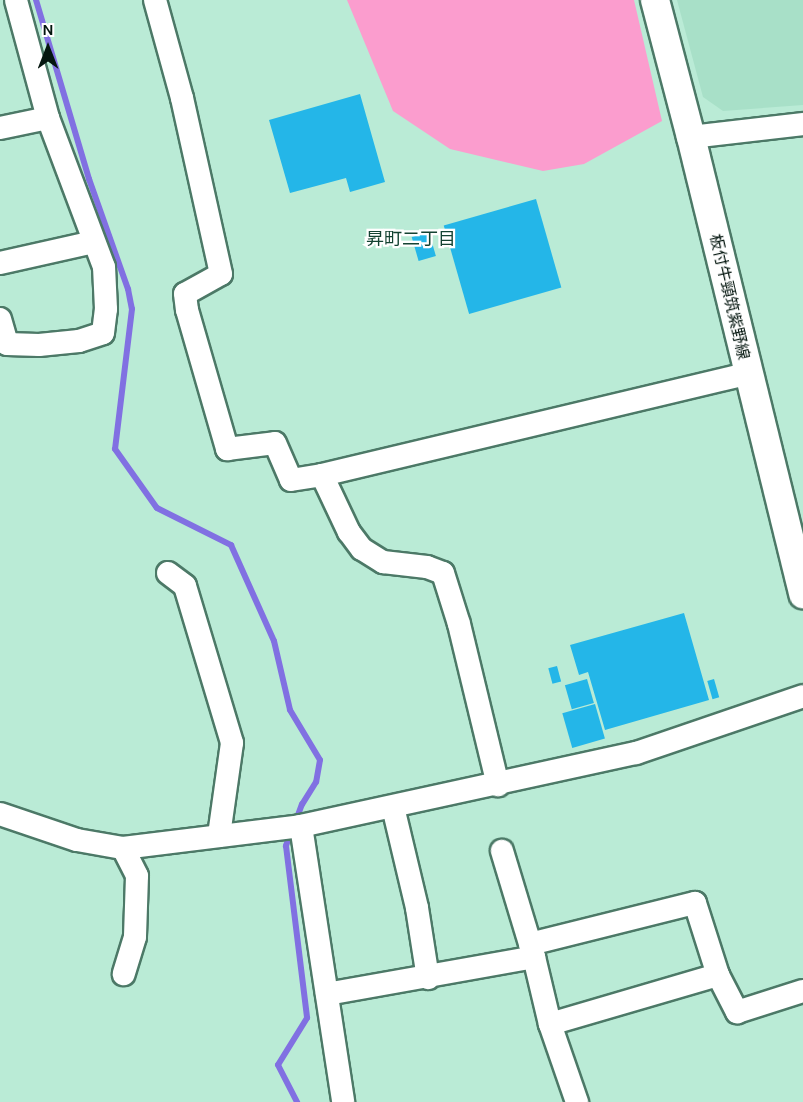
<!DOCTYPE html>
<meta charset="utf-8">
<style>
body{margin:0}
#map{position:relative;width:803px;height:1102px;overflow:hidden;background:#baebd6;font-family:Karla,"Noto Sans JP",sans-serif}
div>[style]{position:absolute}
.built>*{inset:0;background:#a8e0c8}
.green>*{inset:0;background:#fb9dce}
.stream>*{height:6px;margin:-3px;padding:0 3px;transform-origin:3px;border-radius:3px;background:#8170e2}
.building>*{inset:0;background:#24b6e8;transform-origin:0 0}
.roads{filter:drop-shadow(2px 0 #4c7967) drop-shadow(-2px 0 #4c7967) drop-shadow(0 2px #4c7967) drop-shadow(0 -2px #4c7967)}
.minor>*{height:22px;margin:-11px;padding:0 11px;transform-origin:11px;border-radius:11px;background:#fff}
.major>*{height:28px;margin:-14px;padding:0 14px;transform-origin:14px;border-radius:14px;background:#fff}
span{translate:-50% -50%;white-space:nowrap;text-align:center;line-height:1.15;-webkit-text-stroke:4.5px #fff;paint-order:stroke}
.street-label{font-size:16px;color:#04160f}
.neighbourhood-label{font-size:18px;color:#144333}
.north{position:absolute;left:18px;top:18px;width:60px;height:60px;-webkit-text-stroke:4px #fff;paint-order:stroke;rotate:0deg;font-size:16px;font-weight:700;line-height:24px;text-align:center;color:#04160f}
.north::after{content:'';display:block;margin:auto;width:21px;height:27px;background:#04160f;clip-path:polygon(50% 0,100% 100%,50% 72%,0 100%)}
</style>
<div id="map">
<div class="built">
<i style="clip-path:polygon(677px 0,803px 0,803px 105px,723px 111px,703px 97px)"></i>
</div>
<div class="green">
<i style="clip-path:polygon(347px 0,634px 0,662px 121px,584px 164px,543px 171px,450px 149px,393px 111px)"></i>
</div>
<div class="stream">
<i style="left:36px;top:0;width:187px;rotate:73.5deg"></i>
<i style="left:89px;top:179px;width:117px;rotate:70.5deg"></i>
<i style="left:128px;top:289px;width:20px;rotate:79deg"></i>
<i style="left:132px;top:309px;width:141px;rotate:96.9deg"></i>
<i style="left:115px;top:449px;width:72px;rotate:54.6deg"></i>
<i style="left:157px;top:508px;width:83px;rotate:26.6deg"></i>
<i style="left:231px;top:545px;width:105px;rotate:65.9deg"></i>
<i style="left:274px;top:641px;width:71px;rotate:76.9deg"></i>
<i style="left:290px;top:710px;width:58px;rotate:59deg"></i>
<i style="left:320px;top:760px;width:22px;rotate:100deg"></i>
<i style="left:316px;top:782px;width:26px;rotate:122deg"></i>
<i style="left:302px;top:804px;width:20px;rotate:110deg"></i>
<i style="left:291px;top:832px;width:15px;rotate:110deg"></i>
<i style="left:286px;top:846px;width:173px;rotate:83deg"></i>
<i style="left:307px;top:1018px;width:55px;rotate:121.7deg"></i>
<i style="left:278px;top:1065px;width:42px;rotate:62.8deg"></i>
</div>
<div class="building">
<i style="clip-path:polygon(360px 94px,385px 182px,350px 192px,346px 178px,290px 193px,269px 120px)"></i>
<i style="left:536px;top:199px;width:92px;height:96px;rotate:74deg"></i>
<i style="left:429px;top:232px;width:25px;height:18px;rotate:74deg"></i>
<i style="clip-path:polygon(684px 613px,709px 700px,605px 730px,588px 672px,579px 675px,570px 645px)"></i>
<i style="left:557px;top:666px;width:16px;height:9px;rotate:75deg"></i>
<i style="left:587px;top:679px;width:25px;height:23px;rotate:74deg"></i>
<i style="left:714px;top:679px;width:19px;height:7px;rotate:74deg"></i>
<i style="left:595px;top:704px;width:36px;height:34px;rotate:74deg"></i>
</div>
<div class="roads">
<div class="minor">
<i style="left:155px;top:0;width:102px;rotate:74.6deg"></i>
<i style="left:182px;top:98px;width:180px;rotate:77.5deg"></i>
<i style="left:221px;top:274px;width:41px;rotate:150.9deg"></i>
<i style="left:185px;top:294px;width:16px;rotate:83deg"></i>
<i style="left:187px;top:310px;width:145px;rotate:73.9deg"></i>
<i style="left:227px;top:449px;width:48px;rotate:-7.1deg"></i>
<i style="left:275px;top:443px;width:40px;rotate:66.6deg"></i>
<i style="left:291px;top:480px;width:31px;rotate:-9deg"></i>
<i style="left:322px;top:475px;width:437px;rotate:-13.4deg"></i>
<i style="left:0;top:128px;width:49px;rotate:-11.8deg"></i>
<i style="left:48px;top:118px;width:122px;rotate:-105.2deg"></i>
<i style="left:691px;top:137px;width:113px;rotate:-6.6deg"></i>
<i style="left:0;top:263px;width:96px;rotate:-12.6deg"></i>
<i style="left:0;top:319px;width:26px;rotate:74deg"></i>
<i style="left:7px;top:344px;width:32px;rotate:2deg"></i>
<i style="left:39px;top:345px;width:40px;rotate:-5.7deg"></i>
<i style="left:79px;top:341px;width:25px;rotate:-18deg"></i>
<i style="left:103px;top:333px;width:24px;rotate:-83deg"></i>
<i style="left:106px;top:309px;width:42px;rotate:-92.7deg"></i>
<i style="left:104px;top:267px;width:159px;rotate:-110.6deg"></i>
<i style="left:322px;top:475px;width:63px;rotate:64.7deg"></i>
<i style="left:349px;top:532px;width:21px;rotate:53deg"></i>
<i style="left:362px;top:549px;width:25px;rotate:32deg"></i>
<i style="left:383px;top:562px;width:44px;rotate:6.5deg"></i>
<i style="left:427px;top:567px;width:17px;rotate:21deg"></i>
<i style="left:443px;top:573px;width:53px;rotate:72.6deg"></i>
<i style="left:459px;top:624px;width:166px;rotate:76.4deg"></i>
<i style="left:168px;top:573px;width:21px;rotate:37deg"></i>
<i style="left:185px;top:586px;width:164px;rotate:73.3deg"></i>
<i style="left:232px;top:743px;width:94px;rotate:98deg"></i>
<i style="left:393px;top:807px;width:104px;rotate:76.6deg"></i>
<i style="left:417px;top:908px;width:71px;rotate:81.1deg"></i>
<i style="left:0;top:814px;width:81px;rotate:18.7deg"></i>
<i style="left:77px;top:840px;width:47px;rotate:9.9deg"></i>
<i style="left:123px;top:848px;width:179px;rotate:-7deg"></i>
<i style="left:301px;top:826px;width:343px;rotate:-12.3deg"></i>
<i style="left:636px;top:753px;width:176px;rotate:-18.8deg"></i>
<i style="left:301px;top:826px;width:279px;rotate:81.3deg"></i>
<i style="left:123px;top:848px;width:31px;rotate:63deg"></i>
<i style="left:137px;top:876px;width:61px;rotate:91.9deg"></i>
<i style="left:135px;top:937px;width:39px;rotate:107deg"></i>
<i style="left:530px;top:944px;width:170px;rotate:-14deg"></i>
<i style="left:695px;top:903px;width:76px;rotate:72.3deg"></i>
<i style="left:534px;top:957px;width:69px;rotate:76.6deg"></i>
<i style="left:550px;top:1024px;width:83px;rotate:70.9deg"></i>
<i style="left:327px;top:994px;width:210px;rotate:-10.1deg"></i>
<i style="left:534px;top:957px;width:111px;rotate:-106.8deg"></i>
<i style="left:550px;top:1024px;width:175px;rotate:-16.3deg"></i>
<i style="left:718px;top:975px;width:42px;rotate:62.8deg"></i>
<i style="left:737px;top:1012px;width:69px;rotate:-17.7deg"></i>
</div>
<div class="major">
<i style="left:655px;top:0;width:142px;rotate:75.3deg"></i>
<i style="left:691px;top:137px;width:471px;rotate:76.2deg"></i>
</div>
</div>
<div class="street-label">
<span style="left:729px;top:297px;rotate:77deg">板付牛頸筑紫野線</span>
</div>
<div class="neighbourhood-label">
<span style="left:411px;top:239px">昇町二丁目</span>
</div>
<div class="north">N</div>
</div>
